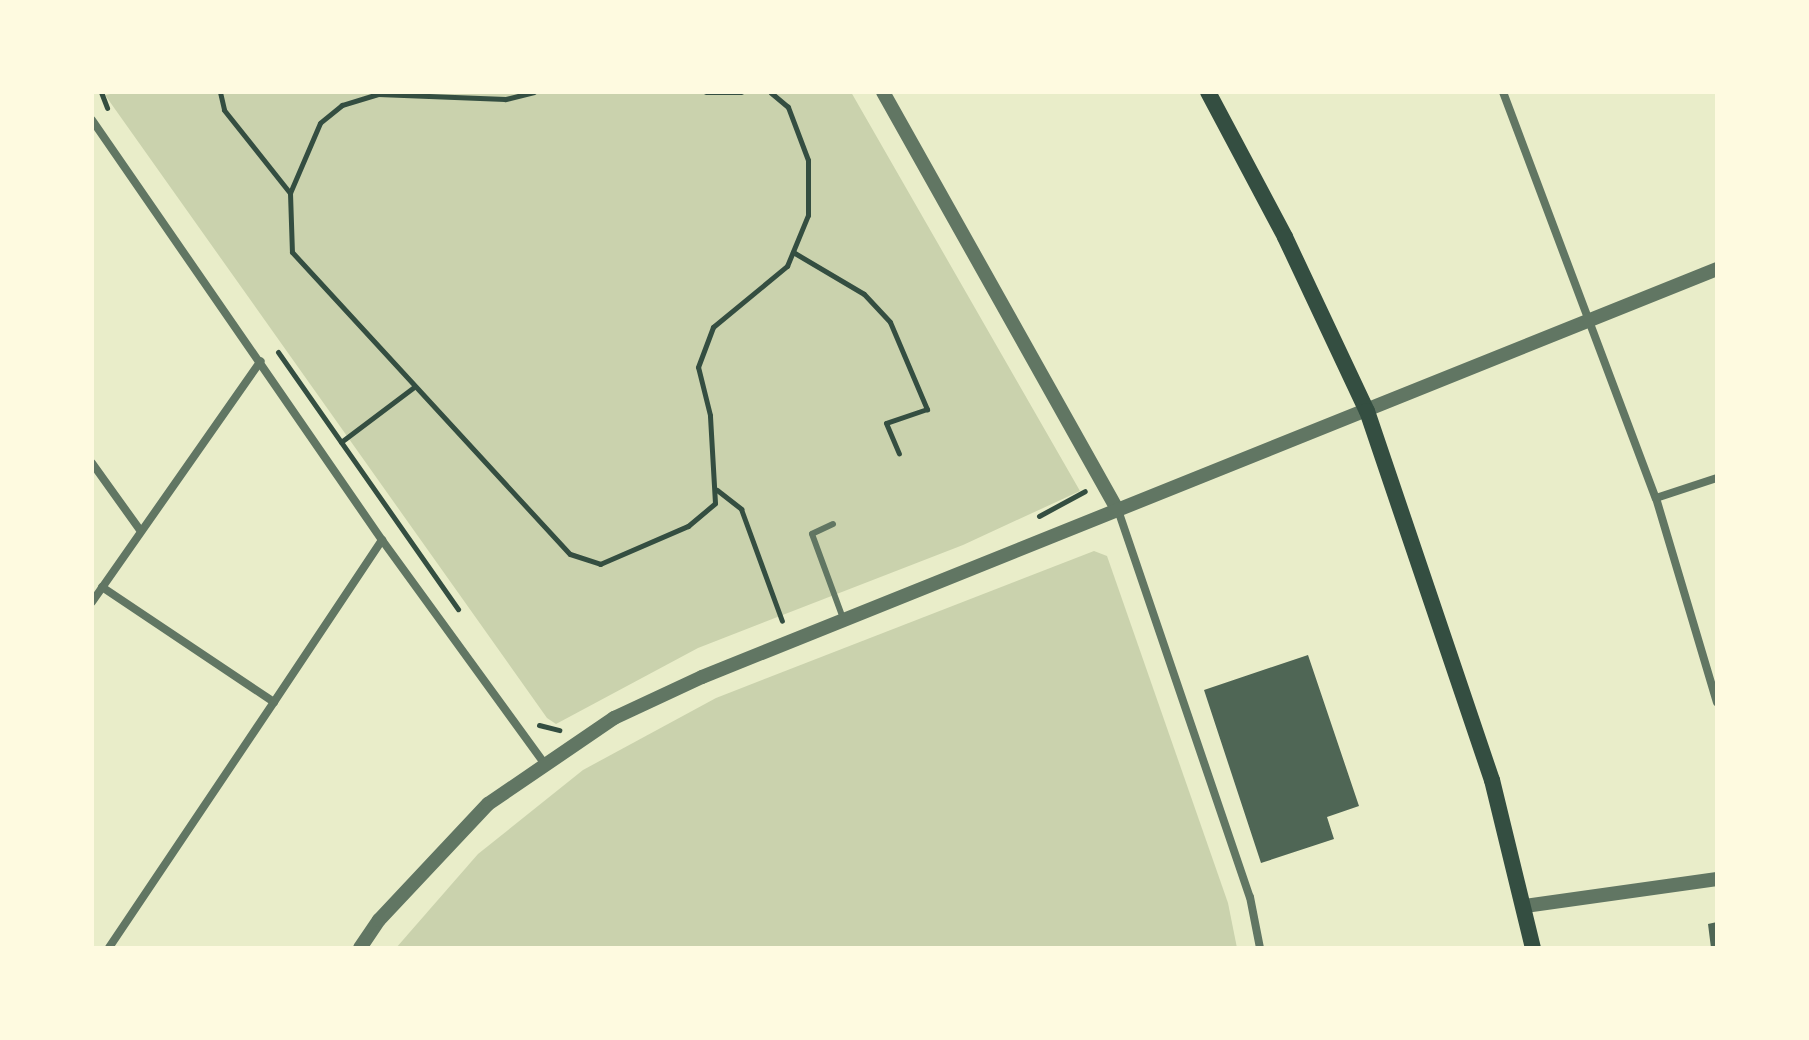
<!DOCTYPE html>
<style>
body{margin:0}
#map{position:relative;width:1809px;height:1040px;overflow:hidden;background:#e9edc9;font-family:"Times New Roman",serif}
div>[style]{position:absolute}
.green>*{inset:0;background:#cad2ad}
.building>*{inset:0;background:#4f6655}
.path>*{height:5px;margin:-2.5px;padding:0 2.5px;transform-origin:2.5px;border-radius:2.5px;background:#344e41}
.service>*{height:6px;margin:-3px;padding:0 3px;transform-origin:3px;border-radius:3px;background:#617663}
.minor>*{height:8px;margin:-4px;padding:0 4px;transform-origin:4px;border-radius:4px;background:#617663}
.tertiary>*{height:14px;margin:-7px;padding:0 7px;transform-origin:7px;border-radius:7px;background:#617663}
.secondary>*{height:16px;margin:-8px;padding:0 8px;transform-origin:8px;border-radius:8px;background:#344e41}
span{translate:-50% -50%;white-space:nowrap;text-align:center;line-height:1.15;-webkit-text-stroke:8px #fefae0;paint-order:stroke}
.frame{position:absolute;inset:0;border:94px solid #fefae0;pointer-events:none}
</style>
<div id="map">
<div class="green">
<i style="clip-path:polygon(120px 92px,851px 92px,1080px 491px,963px 545px,698px 648px,556px 724px,547px 718px,105px 95px)"></i>
<i style="clip-path:polygon(1094px 551px,1107px 556px,1228px 903px,1237px 948px,396px 948px,478px 854px,583px 770px,716px 698px)"></i>
</div>
<div class="building">
<i style="clip-path:polygon(1308px 655px,1359px 806px,1327px 817px,1334px 839px,1261px 863px,1204px 690px)"></i>
<i style="clip-path:polygon(1717px 922px,1717px 948px,1711px 948px,1708px 924px)"></i>
</div>
<div class="path">
<i style="left:101px;top:92px;width:17px;rotate:69deg"></i>
<i style="left:220px;top:92px;width:18px;rotate:77deg"></i>
<i style="left:224px;top:110px;width:106px;rotate:51.5deg"></i>
<i style="left:534px;top:92px;width:30px;rotate:166deg"></i>
<i style="left:505px;top:99px;width:127px;rotate:-177.7deg"></i>
<i style="left:378px;top:94px;width:38px;rotate:163deg"></i>
<i style="left:342px;top:105px;width:28px;rotate:141deg"></i>
<i style="left:320px;top:123px;width:76px;rotate:113.2deg"></i>
<i style="left:290px;top:193px;width:59px;rotate:88.1deg"></i>
<i style="left:292px;top:252px;width:410px;rotate:47.4deg"></i>
<i style="left:570px;top:554px;width:32px;rotate:18deg"></i>
<i style="left:600px;top:564px;width:96px;rotate:-23.4deg"></i>
<i style="left:688px;top:526px;width:35px;rotate:-40deg"></i>
<i style="left:715px;top:503px;width:88px;rotate:-93.3deg"></i>
<i style="left:710px;top:415px;width:49px;rotate:-104deg"></i>
<i style="left:698px;top:367px;width:43px;rotate:-69.4deg"></i>
<i style="left:713px;top:327px;width:96px;rotate:-39.5deg"></i>
<i style="left:787px;top:266px;width:55px;rotate:-67.6deg"></i>
<i style="left:808px;top:215px;width:55px;rotate:-90deg"></i>
<i style="left:808px;top:160px;width:57px;rotate:-110.7deg"></i>
<i style="left:788px;top:107px;width:23px;rotate:-140deg"></i>
<i style="left:706px;top:92px;width:35px"></i>
<i style="left:793px;top:252px;width:82px;rotate:30.6deg"></i>
<i style="left:864px;top:294px;width:38px;rotate:47deg"></i>
<i style="left:890px;top:322px;width:95px;rotate:67deg"></i>
<i style="left:927px;top:409px;width:43px;rotate:161.1deg"></i>
<i style="left:886px;top:423px;width:33px;rotate:67deg"></i>
<i style="left:278px;top:352px;width:314px;rotate:55deg"></i>
<i style="left:341px;top:442px;width:91px;rotate:-37deg"></i>
<i style="left:717px;top:490px;width:31px;rotate:38deg"></i>
<i style="left:741px;top:509px;width:119px;rotate:69.9deg"></i>
<i style="left:1039px;top:516px;width:52px;rotate:-28.5deg"></i>
<i style="left:539px;top:725px;width:21px;rotate:14deg"></i>
</div>
<div class="service">
<i style="left:833px;top:524px;width:23px;rotate:155deg"></i>
<i style="left:812px;top:534px;width:93px;rotate:69.8deg"></i>
</div>
<div class="minor">
<i style="left:1503px;top:92px;width:434px;rotate:69.4deg"></i>
<i style="left:1656px;top:498px;width:213px;rotate:73.4deg"></i>
<i style="left:92px;top:120px;width:510px;rotate:55.38deg"></i>
<i style="left:382px;top:540px;width:274px;rotate:54deg"></i>
<i style="left:92px;top:463px;width:82px;rotate:54.4deg"></i>
<i style="left:1656px;top:498px;width:64px;rotate:-18.2deg"></i>
<i style="left:1118px;top:510px;width:409px;rotate:71.2deg"></i>
<i style="left:1250px;top:897px;width:52px;rotate:78.9deg"></i>
<i style="left:102px;top:587px;width:207px;rotate:33.8deg"></i>
<i style="left:274px;top:702px;width:296px;rotate:123.9deg"></i>
<i style="left:92px;top:602px;width:294px;rotate:-55deg"></i>
<i style="left:274px;top:702px;width:195px;rotate:-56.3deg"></i>
</div>
<div class="tertiary">
<i style="left:883px;top:92px;width:480px;rotate:60.7deg"></i>
<i style="left:1525px;top:906px;width:194px;rotate:-8deg"></i>
<i style="left:360px;top:948px;width:34px;rotate:-56deg"></i>
<i style="left:379px;top:920px;width:159px;rotate:-46.8deg"></i>
<i style="left:488px;top:804px;width:153px;rotate:-34.3deg"></i>
<i style="left:614px;top:718px;width:97px;rotate:-25deg"></i>
<i style="left:702px;top:677px;width:1094px;rotate:-21.9deg"></i>
</div>
<div class="secondary">
<i style="left:1208px;top:92px;width:164px;rotate:62deg"></i>
<i style="left:1285px;top:237px;width:192px;rotate:64.8deg"></i>
<i style="left:1367px;top:411px;width:390px;rotate:71.3deg"></i>
<i style="left:1492px;top:780px;width:173px;rotate:76.3deg"></i>
</div>
<div class="frame"></div>
</div>
